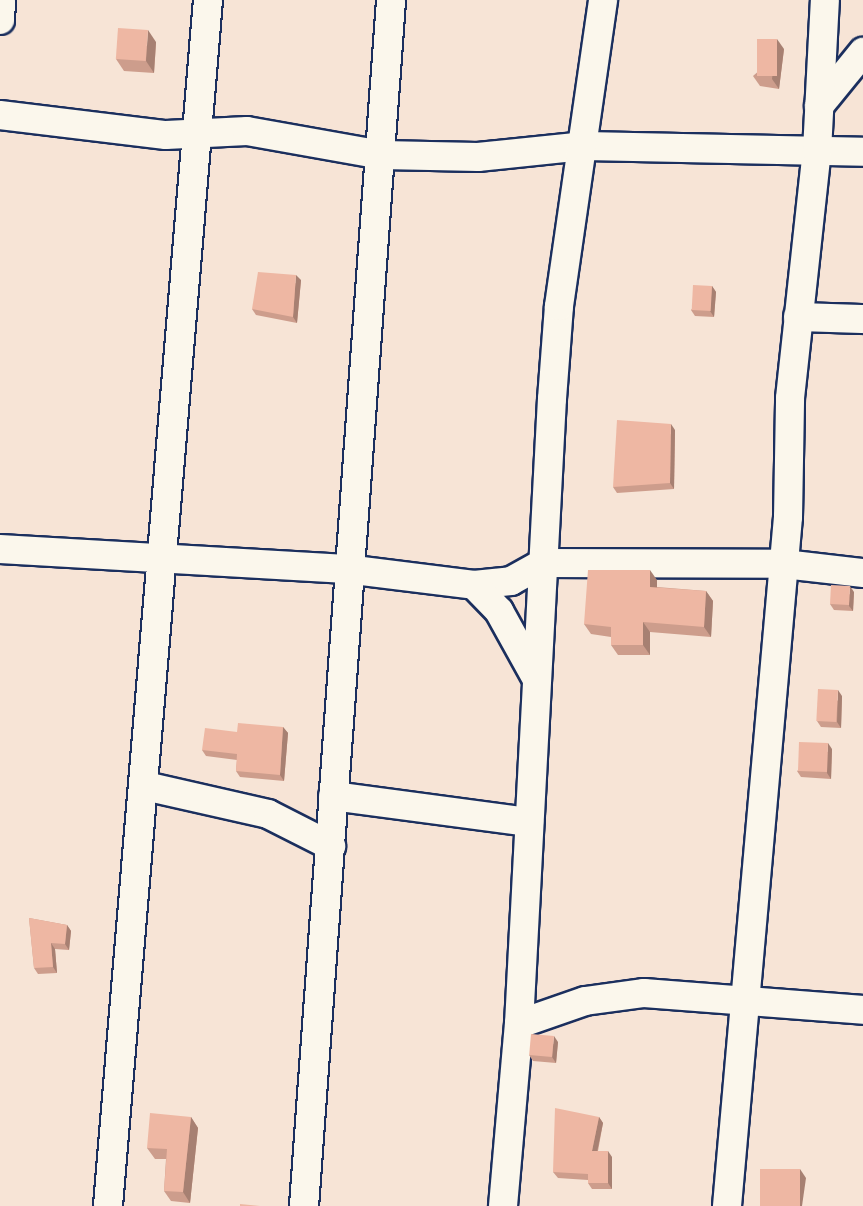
<!DOCTYPE html>
<style>
body{margin:0}
#map{position:relative;width:863px;height:1206px;overflow:hidden;background:#f7e4d6;font-family:Itim,sans-serif}
div>[style]{position:absolute}
.roads{filter:drop-shadow(2px 0 #1b2f5e) drop-shadow(-2px 0 #1b2f5e) drop-shadow(0 2px #1b2f5e) drop-shadow(0 -2px #1b2f5e)}
.minor>*{height:28px;margin:-14px;padding:0 14px;transform-origin:14px;border-radius:14px;background:#fbf7ec}
.wall>*{inset:0;background:#cd9d8c}
.shaded-wall>*{inset:0;background:#a78072}
.building>*{inset:0;background:#eeb7a3;transform-origin:0 0}
span{translate:-50% -50%;white-space:nowrap;text-align:center;line-height:1.15;-webkit-text-stroke:7px #fbf7ec;paint-order:stroke}
</style>
<div id="map">
<div class="roads">
<div class="minor">
<i style="left:0;top:20px;width:20px;rotate:-87deg"></i>
<i style="left:819px;top:106px;width:70px;rotate:-50.8deg"></i>
<i style="left:0;top:115px;width:167px;rotate:6.9deg"></i>
<i style="left:166px;top:135px;width:81px;rotate:-2.8deg"></i>
<i style="left:247px;top:131px;width:137px;rotate:10.1deg"></i>
<i style="left:382px;top:155px;width:96px;rotate:1.2deg"></i>
<i style="left:478px;top:157px;width:108px;rotate:-5.9deg"></i>
<i style="left:585px;top:146px;width:278px;rotate:1.2deg"></i>
<i style="left:798px;top:317px;width:65px;rotate:1.8deg"></i>
<i style="left:0;top:549px;width:347px;rotate:3.3deg"></i>
<i style="left:346px;top:569px;width:129px;rotate:7.1deg"></i>
<i style="left:474px;top:585px;width:37px;rotate:-6deg"></i>
<i style="left:511px;top:581px;width:37px;rotate:-29deg"></i>
<i style="left:543px;top:563px;width:241px;rotate:0.2deg"></i>
<i style="left:784px;top:564px;width:80px;rotate:6.5deg"></i>
<i style="left:474px;top:585px;width:36px;rotate:46deg"></i>
<i style="left:499px;top:611px;width:74px;rotate:61deg"></i>
<i style="left:145px;top:786px;width:126px;rotate:12.8deg"></i>
<i style="left:268px;top:814px;width:71px;rotate:26.9deg"></i>
<i style="left:333px;top:796px;width:198px;rotate:7.6deg"></i>
<i style="left:519px;top:1024px;width:70px;rotate:-19.2deg"></i>
<i style="left:585px;top:1001px;width:60px;rotate:-7.7deg"></i>
<i style="left:644px;top:993px;width:220px;rotate:4.4deg"></i>
<i style="left:108px;top:1206px;width:1210px;rotate:-85.26deg"></i>
<i style="left:304px;top:1206px;width:1209px;rotate:-85.87deg"></i>
<i style="left:503px;top:1206px;width:183px;rotate:-85deg"></i>
<i style="left:519px;top:1024px;width:626px;rotate:-86.98deg"></i>
<i style="left:552px;top:399px;width:93px;rotate:-85.7deg"></i>
<i style="left:559px;top:306px;width:309px;rotate:-81.8deg"></i>
<i style="left:727px;top:1206px;width:692px;rotate:-84.94deg"></i>
<i style="left:788px;top:517px;width:119px;rotate:-89deg"></i>
<i style="left:790px;top:398px;width:248px;rotate:-83.8deg"></i>
<i style="left:817px;top:151px;width:151px;rotate:-87deg"></i>
</div>
</div>
<div class="wall">
<i style="clip-path:polygon(156px 42px,154px 73px,124px 71px,116px 59px)"></i>
<i style="clip-path:polygon(784px 49px,779px 89px,760px 86px,753px 76px)"></i>
<i style="clip-path:polygon(301px 280px,297px 323px,256px 315px,252px 309px)"></i>
<i style="clip-path:polygon(712px 286px,716px 292px,714px 317px,695px 316px,691px 310px)"></i>
<i style="clip-path:polygon(675px 430px,674px 489px,617px 493px,613px 487px)"></i>
<i style="clip-path:polygon(657px 580px,657px 587px,706px 591px,713px 601px,711px 637px,650px 632px,650px 655px,618px 655px,611px 645px,611px 637px,591px 634px,584px 624px)"></i>
<i style="clip-path:polygon(854px 592px,853px 611px,834px 610px,830px 604px)"></i>
<i style="clip-path:polygon(842px 696px,841px 728px,821px 727px,817px 721px)"></i>
<i style="clip-path:polygon(283px 727px,288px 733px,284px 781px,240px 777px,236px 771px,237px 760px,206px 756px,202px 750px,237px 732px)"></i>
<i style="clip-path:polygon(832px 749px,831px 779px,801px 777px,797px 771px)"></i>
<i style="clip-path:polygon(29px 918px,67px 925px,71px 931px,69px 950px,55px 949px,57px 973px,38px 974px,34px 968px)"></i>
<i style="clip-path:polygon(558px 1042px,556px 1063px,533px 1061px,529px 1055px)"></i>
<i style="clip-path:polygon(191px 1117px,198px 1128px,190px 1203px,171px 1201px,164px 1191px,166px 1159px,155px 1159px,147px 1148px)"></i>
<i style="clip-path:polygon(599px 1117px,603px 1123px,598px 1151px,612px 1157px,612px 1189px,592px 1189px,588px 1183px,588px 1180px,558px 1178px,553px 1172px)"></i>
</div>
<div class="shaded-wall">
<i style="clip-path:polygon(148px 30px,156px 42px,154px 73px,146px 61px)"></i>
<i style="clip-path:polygon(777px 39px,784px 49px,779px 89px,772px 79px)"></i>
<i style="clip-path:polygon(296px 275px,301px 280px,297px 323px,293px 317px)"></i>
<i style="clip-path:polygon(712px 286px,716px 292px,714px 317px,710px 311px)"></i>
<i style="clip-path:polygon(671px 424px,675px 430px,674px 489px,670px 483px)"></i>
<i style="clip-path:polygon(650px 570px,657px 580px,657px 597px,650px 587px)"></i>
<i style="clip-path:polygon(850px 586px,854px 592px,853px 611px,849px 606px)"></i>
<i style="clip-path:polygon(706px 591px,713px 601px,711px 637px,704px 627px)"></i>
<i style="clip-path:polygon(643px 622px,650px 632px,650px 655px,643px 645px)"></i>
<i style="clip-path:polygon(838px 690px,842px 696px,841px 728px,837px 722px)"></i>
<i style="clip-path:polygon(283px 727px,288px 733px,284px 781px,280px 775px)"></i>
<i style="clip-path:polygon(828px 743px,832px 749px,831px 779px,827px 773px)"></i>
<i style="clip-path:polygon(67px 925px,71px 931px,69px 950px,65px 944px)"></i>
<i style="clip-path:polygon(51px 943px,55px 949px,57px 973px,53px 967px)"></i>
<i style="clip-path:polygon(554px 1036px,558px 1042px,556px 1063px,552px 1057px)"></i>
<i style="clip-path:polygon(191px 1117px,198px 1128px,190px 1203px,183px 1192px)"></i>
<i style="clip-path:polygon(599px 1117px,603px 1123px,596px 1157px,592px 1151px)"></i>
<i style="clip-path:polygon(608px 1151px,612px 1157px,612px 1189px,608px 1183px)"></i>
<i style="clip-path:polygon(800px 1169px,806px 1178px,802px 1206px,795px 1206px)"></i>
</div>
<div class="building">
<i style="left:118px;top:28px;width:30px;height:31px;rotate:4deg"></i>
<i style="left:757px;top:39px;width:20px;height:37px"></i>
<i style="clip-path:polygon(258px 272px,296px 275px,293px 317px,252px 309px)"></i>
<i style="left:693px;top:285px;width:19px;height:25px;rotate:3deg"></i>
<i style="clip-path:polygon(617px 420px,671px 424px,670px 483px,613px 487px)"></i>
<i style="clip-path:polygon(588px 570px,650px 570px,650px 587px,706px 591px,704px 627px,643px 622px,643px 645px,611px 645px,611px 627px,584px 624px)"></i>
<i style="left:831px;top:585px;width:19px;height:19px;rotate:3deg"></i>
<i style="left:818px;top:689px;width:20px;height:32px;rotate:3deg"></i>
<i style="clip-path:polygon(238px 723px,283px 727px,280px 775px,236px 771px,237px 754px,202px 750px,205px 728px,237px 732px)"></i>
<i style="left:799px;top:742px;width:29px;height:29px;rotate:2deg"></i>
<i style="clip-path:polygon(29px 918px,67px 925px,65px 944px,51px 943px,53px 967px,34px 968px)"></i>
<i style="left:531px;top:1034px;width:23px;height:21px;rotate:5deg"></i>
<i style="clip-path:polygon(555px 1108px,599px 1117px,592px 1151px,608px 1151px,608px 1183px,588px 1183px,588px 1174px,553px 1172px)"></i>
<i style="clip-path:polygon(150px 1113px,191px 1117px,183px 1192px,164px 1191px,167px 1149px,147px 1148px)"></i>
<i style="left:760px;top:1169px;width:40px;height:37px"></i>
<i style="clip-path:polygon(240px 1204px,260px 1206px,240px 1206px)"></i>
</div>
</div>
